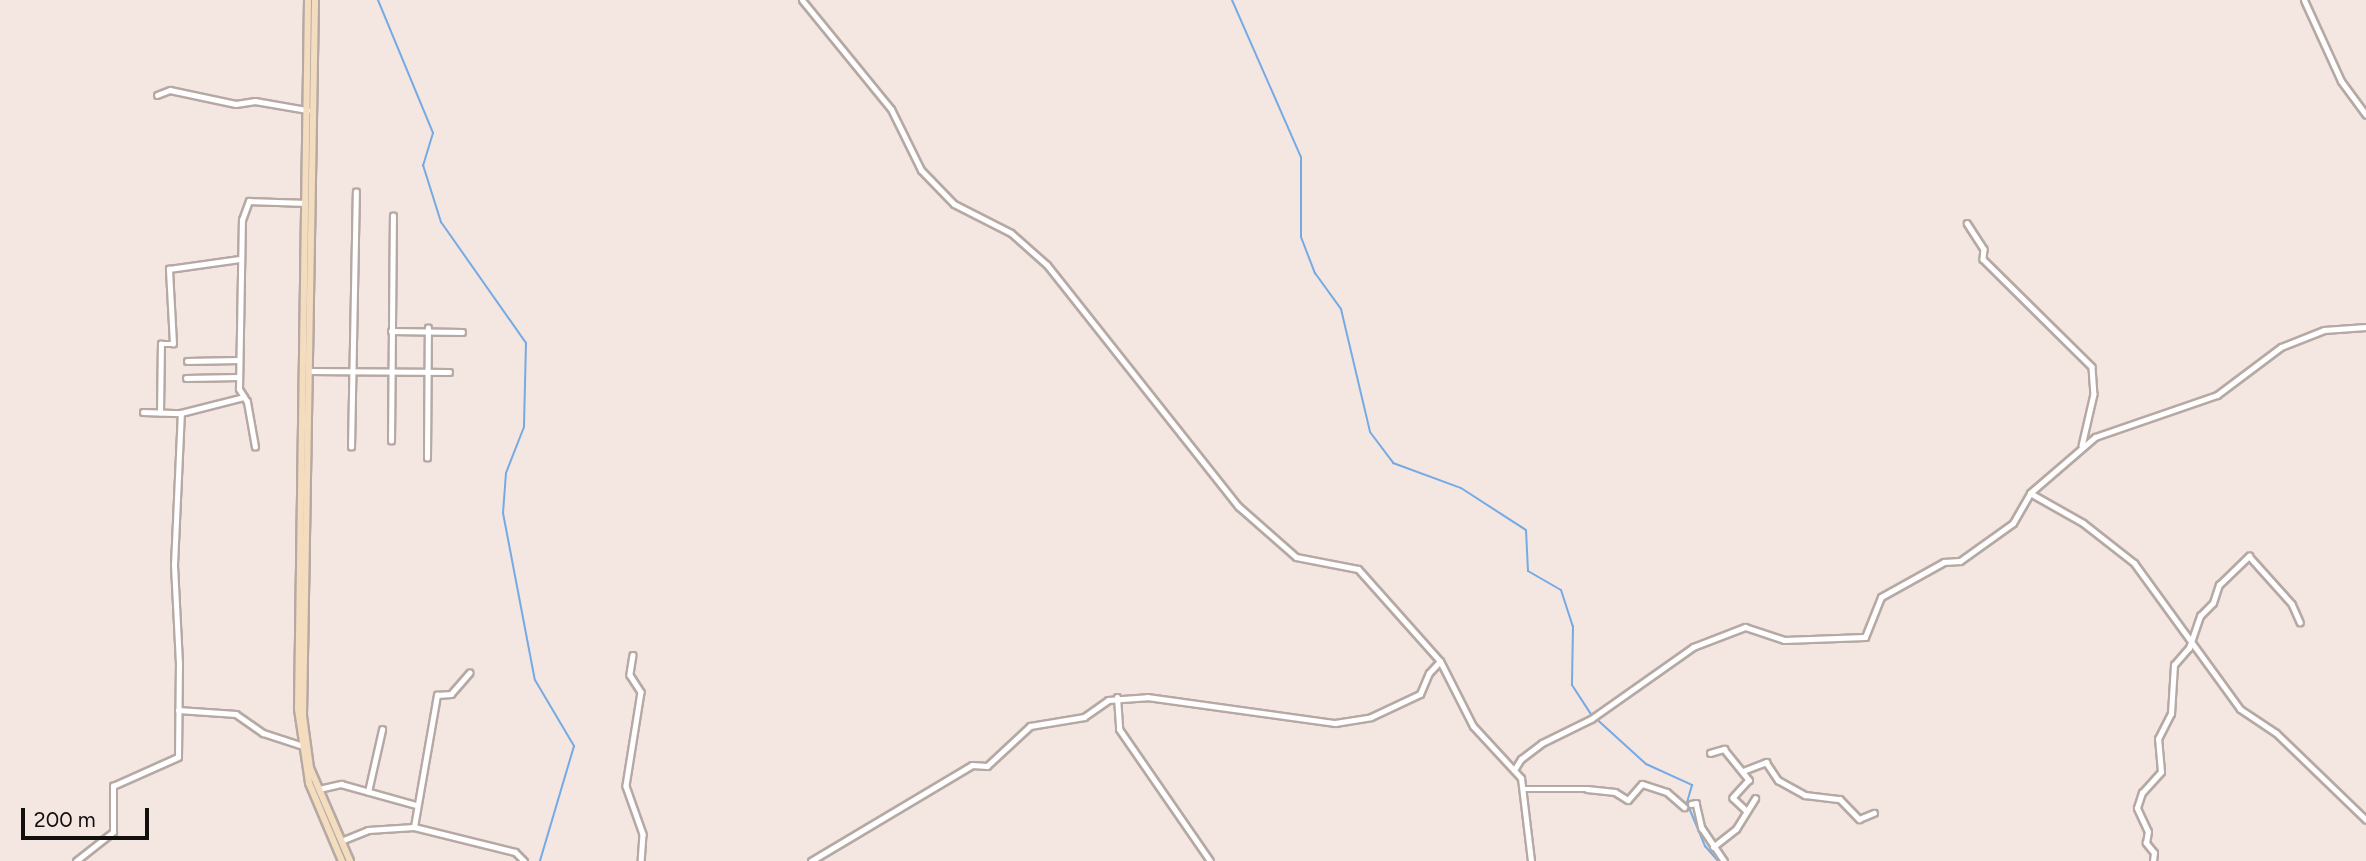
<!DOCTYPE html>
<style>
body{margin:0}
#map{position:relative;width:2366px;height:861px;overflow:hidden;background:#f4e6e1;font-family:Figtree,sans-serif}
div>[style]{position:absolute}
.stream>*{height:2px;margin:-1px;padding:0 1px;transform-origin:1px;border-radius:1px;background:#75aae5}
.roads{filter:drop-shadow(2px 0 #b6a9a4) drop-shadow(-2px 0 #b6a9a4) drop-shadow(0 2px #b6a9a4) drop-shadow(0 -2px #b6a9a4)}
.minor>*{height:4.5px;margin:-2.25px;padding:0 2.25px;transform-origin:2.25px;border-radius:2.25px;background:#fff}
.tertiary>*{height:5px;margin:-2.5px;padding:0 2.5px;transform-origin:2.5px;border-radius:2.5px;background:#fff}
.secondary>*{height:6px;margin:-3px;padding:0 3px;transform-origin:3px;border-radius:3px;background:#f4dcbf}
span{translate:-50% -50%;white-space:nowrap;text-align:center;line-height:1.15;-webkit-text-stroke:7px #f4e6e1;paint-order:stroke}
.scale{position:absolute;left:21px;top:808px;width:128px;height:32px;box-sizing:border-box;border:4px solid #130f0d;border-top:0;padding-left:9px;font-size:21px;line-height:24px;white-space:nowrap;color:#130f0d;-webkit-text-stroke:5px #f4e6e1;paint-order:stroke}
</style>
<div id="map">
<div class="stream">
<i style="left:378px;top:0;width:144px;rotate:67.5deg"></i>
<i style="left:433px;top:133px;width:34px;rotate:107deg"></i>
<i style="left:423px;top:165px;width:60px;rotate:72.5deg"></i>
<i style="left:441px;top:222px;width:148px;rotate:54.9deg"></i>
<i style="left:526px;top:343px;width:84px;rotate:91.4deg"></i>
<i style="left:524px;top:427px;width:49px;rotate:111.4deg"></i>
<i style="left:506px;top:473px;width:40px;rotate:94.3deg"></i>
<i style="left:503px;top:513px;width:170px;rotate:79.2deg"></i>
<i style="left:535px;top:680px;width:77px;rotate:59.4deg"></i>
<i style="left:574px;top:746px;width:120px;rotate:106.5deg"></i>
<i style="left:1232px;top:0;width:171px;rotate:66.3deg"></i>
<i style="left:1301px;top:157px;width:80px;rotate:90deg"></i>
<i style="left:1301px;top:237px;width:39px;rotate:69deg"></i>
<i style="left:1315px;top:273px;width:44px;rotate:54.2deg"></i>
<i style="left:1341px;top:309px;width:126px;rotate:76.7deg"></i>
<i style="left:1370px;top:432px;width:39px;rotate:53deg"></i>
<i style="left:1393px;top:463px;width:72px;rotate:20.2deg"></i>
<i style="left:1461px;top:488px;width:77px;rotate:32.9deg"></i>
<i style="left:1526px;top:530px;width:41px;rotate:87.2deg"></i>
<i style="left:1528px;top:571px;width:38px;rotate:30deg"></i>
<i style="left:1561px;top:590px;width:38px;rotate:72deg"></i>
<i style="left:1573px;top:626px;width:59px;rotate:91deg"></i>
<i style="left:1572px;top:685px;width:35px;rotate:57deg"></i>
<i style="left:1591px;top:714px;width:74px;rotate:42.3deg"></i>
<i style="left:1646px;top:764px;width:51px;rotate:24.5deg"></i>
<i style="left:1692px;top:785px;width:19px;rotate:106deg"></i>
<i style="left:1687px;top:803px;width:47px;rotate:67.3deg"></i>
<i style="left:1705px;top:846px;width:20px;rotate:49deg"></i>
</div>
<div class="roads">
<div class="minor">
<i style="left:157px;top:95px;width:14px;rotate:-21deg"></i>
<i style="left:170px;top:90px;width:67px;rotate:12deg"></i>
<i style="left:236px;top:104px;width:19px;rotate:-9deg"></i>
<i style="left:255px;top:101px;width:53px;rotate:9.8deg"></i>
<i style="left:1967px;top:223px;width:31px;rotate:57deg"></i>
<i style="left:1984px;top:249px;width:10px;rotate:96deg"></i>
<i style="left:1983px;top:259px;width:153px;rotate:44.7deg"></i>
<i style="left:2092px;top:367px;width:27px;rotate:86deg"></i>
<i style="left:2094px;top:394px;width:53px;rotate:103deg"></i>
<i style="left:391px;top:331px;width:71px;rotate:0.8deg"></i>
<i style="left:187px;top:361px;width:52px;rotate:-1.1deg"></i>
<i style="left:309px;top:371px;width:140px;rotate:0.4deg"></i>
<i style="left:186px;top:378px;width:53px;rotate:-1.1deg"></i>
<i style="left:143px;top:412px;width:38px;rotate:2deg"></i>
<i style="left:160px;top:413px;width:69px;rotate:-89.2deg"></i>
<i style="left:161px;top:344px;width:12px"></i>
<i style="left:173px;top:344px;width:75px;rotate:-93.1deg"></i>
<i style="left:169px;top:269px;width:71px;rotate:-8.1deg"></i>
<i style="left:391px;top:441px;width:225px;rotate:-89.5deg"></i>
<i style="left:255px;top:447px;width:46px;rotate:-100.1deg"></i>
<i style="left:247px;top:402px;width:15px;rotate:-122deg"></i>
<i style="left:239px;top:389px;width:169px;rotate:-89deg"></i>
<i style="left:242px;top:220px;width:20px;rotate:-70deg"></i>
<i style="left:249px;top:201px;width:56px;rotate:2deg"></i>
<i style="left:351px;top:447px;width:255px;rotate:-88.9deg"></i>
<i style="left:427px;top:458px;width:130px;rotate:-89.6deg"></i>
<i style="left:633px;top:655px;width:20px;rotate:99deg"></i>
<i style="left:630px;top:675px;width:20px;rotate:57deg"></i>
<i style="left:641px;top:692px;width:95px;rotate:99.1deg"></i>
<i style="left:626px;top:786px;width:51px;rotate:70.5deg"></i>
<i style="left:643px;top:834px;width:27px;rotate:94deg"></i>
<i style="left:178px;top:710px;width:58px;rotate:3.9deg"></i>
<i style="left:236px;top:714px;width:33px;rotate:35deg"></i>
<i style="left:263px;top:733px;width:39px;rotate:18deg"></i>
<i style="left:1710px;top:753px;width:15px;rotate:-16deg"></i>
<i style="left:1724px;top:749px;width:40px;rotate:51deg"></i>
<i style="left:1749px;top:780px;width:24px;rotate:132deg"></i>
<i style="left:1733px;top:798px;width:18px;rotate:43deg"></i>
<i style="left:1743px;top:771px;width:25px;rotate:-21deg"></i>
<i style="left:1766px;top:762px;width:22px;rotate:56deg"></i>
<i style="left:1778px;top:780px;width:31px;rotate:29deg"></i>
<i style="left:1805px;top:795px;width:35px;rotate:7deg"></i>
<i style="left:1840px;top:799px;width:28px;rotate:46deg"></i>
<i style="left:1859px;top:819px;width:16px;rotate:-22deg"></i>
<i style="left:319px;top:789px;width:23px;rotate:-13deg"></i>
<i style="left:341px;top:784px;width:78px;rotate:15.6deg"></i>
<i style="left:1523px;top:789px;width:64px"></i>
<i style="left:1587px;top:789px;width:28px;rotate:6deg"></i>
<i style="left:1615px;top:792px;width:15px;rotate:32deg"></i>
<i style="left:1628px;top:800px;width:21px;rotate:-49deg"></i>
<i style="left:1642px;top:784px;width:26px;rotate:18deg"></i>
<i style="left:1667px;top:792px;width:23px;rotate:41deg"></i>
<i style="left:368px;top:792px;width:64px;rotate:-77.3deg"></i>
<i style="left:1691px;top:804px;width:5px;rotate:-11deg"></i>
<i style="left:1696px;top:803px;width:26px;rotate:77deg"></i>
<i style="left:1702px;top:828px;width:40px;rotate:56deg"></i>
<i style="left:414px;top:827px;width:134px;rotate:-80.1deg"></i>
<i style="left:437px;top:695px;width:14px;rotate:-4deg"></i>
<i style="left:451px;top:694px;width:28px;rotate:-49deg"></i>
<i style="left:1713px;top:847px;width:29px;rotate:-38deg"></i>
<i style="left:1736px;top:829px;width:36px;rotate:-58deg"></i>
<i style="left:76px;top:861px;width:47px;rotate:-38.1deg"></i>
<i style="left:113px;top:832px;width:46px;rotate:-90deg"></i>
<i style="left:113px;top:786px;width:71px;rotate:-24deg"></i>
<i style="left:178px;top:757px;width:93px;rotate:-89.4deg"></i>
<i style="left:179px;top:664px;width:99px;rotate:-92.9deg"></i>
<i style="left:174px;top:565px;width:152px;rotate:-87.4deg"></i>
<i style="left:181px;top:413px;width:65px;rotate:-14.3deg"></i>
<i style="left:2153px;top:861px;width:8px;rotate:-83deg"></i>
<i style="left:2154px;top:853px;width:13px;rotate:-129deg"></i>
<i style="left:2146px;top:843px;width:11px;rotate:-80deg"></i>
<i style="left:2148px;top:832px;width:26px;rotate:-115deg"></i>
<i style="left:2137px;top:808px;width:16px;rotate:-72deg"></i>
<i style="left:2142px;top:793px;width:28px;rotate:-48deg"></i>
<i style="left:2161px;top:772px;width:33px;rotate:-95deg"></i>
<i style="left:2158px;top:739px;width:28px;rotate:-63deg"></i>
<i style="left:2171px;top:714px;width:49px;rotate:-86.5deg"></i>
<i style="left:2174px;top:665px;width:23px;rotate:-49deg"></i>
<i style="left:2189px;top:648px;width:34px;rotate:-71deg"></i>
<i style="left:2200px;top:616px;width:18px;rotate:-45deg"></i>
<i style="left:2213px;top:603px;width:19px;rotate:-72deg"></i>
<i style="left:2219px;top:585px;width:42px;rotate:-44deg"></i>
<i style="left:2249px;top:556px;width:64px;rotate:48.1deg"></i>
<i style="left:2292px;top:604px;width:20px;rotate:66deg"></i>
</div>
<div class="tertiary">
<i style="left:802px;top:0;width:141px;rotate:50.8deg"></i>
<i style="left:891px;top:109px;width:68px;rotate:63.8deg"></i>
<i style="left:921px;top:170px;width:47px;rotate:45.9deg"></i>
<i style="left:954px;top:204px;width:64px;rotate:27deg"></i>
<i style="left:1011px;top:233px;width:48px;rotate:41.6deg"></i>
<i style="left:1047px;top:265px;width:308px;rotate:51.6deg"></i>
<i style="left:1238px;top:506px;width:77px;rotate:41.3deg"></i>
<i style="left:1296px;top:557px;width:63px;rotate:11deg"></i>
<i style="left:1358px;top:569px;width:123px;rotate:48.3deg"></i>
<i style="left:1440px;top:661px;width:73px;rotate:63.1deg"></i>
<i style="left:1473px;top:726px;width:71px;rotate:47.3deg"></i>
<i style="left:1521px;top:778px;width:84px;rotate:83.1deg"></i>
<i style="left:2304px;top:0;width:89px;rotate:65.4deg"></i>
<i style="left:2341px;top:81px;width:42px;rotate:53.7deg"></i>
<i style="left:2030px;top:493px;width:61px;rotate:29.5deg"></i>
<i style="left:2083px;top:523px;width:65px;rotate:38.1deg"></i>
<i style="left:2134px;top:563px;width:180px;rotate:54deg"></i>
<i style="left:2240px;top:709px;width:43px;rotate:33.7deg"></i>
<i style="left:2276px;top:733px;width:125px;rotate:44deg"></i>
<i style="left:1117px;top:697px;width:32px;rotate:86deg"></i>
<i style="left:1119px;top:729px;width:160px;rotate:55.4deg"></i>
<i style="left:1514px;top:770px;width:13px;rotate:-58deg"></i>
<i style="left:1521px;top:759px;width:26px;rotate:-37deg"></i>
<i style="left:1542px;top:743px;width:55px;rotate:-26.1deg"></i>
<i style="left:1591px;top:719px;width:125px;rotate:-35.2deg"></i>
<i style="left:1693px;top:647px;width:56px;rotate:-21deg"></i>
<i style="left:1745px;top:627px;width:41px;rotate:18.4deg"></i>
<i style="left:1784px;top:640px;width:81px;rotate:-2.1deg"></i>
<i style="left:1865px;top:637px;width:43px;rotate:-68.2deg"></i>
<i style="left:1881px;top:597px;width:72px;rotate:-29.1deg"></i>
<i style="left:1944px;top:562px;width:16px;rotate:-4deg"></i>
<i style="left:1960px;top:561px;width:65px;rotate:-35.6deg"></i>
<i style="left:2013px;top:523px;width:34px;rotate:-60deg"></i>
<i style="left:2030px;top:493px;width:86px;rotate:-40.7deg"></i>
<i style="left:2095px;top:437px;width:129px;rotate:-19deg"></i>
<i style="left:2217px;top:395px;width:80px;rotate:-36.9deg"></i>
<i style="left:2281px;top:347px;width:46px;rotate:-21.6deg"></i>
<i style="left:2324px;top:330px;width:42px;rotate:-4.1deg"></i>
<i style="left:341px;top:841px;width:29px;rotate:-22deg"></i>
<i style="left:368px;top:830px;width:46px;rotate:-3.7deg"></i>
<i style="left:414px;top:827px;width:104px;rotate:13.9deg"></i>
<i style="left:515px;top:852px;width:13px;rotate:45deg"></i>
<i style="left:811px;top:861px;width:187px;rotate:-30.8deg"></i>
<i style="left:972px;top:765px;width:15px;rotate:4deg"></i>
<i style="left:987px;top:766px;width:59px;rotate:-42.9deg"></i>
<i style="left:1030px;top:726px;width:55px;rotate:-9.5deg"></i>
<i style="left:1084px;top:717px;width:29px;rotate:-35deg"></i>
<i style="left:1108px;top:700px;width:39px;rotate:-4deg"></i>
<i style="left:1147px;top:697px;width:190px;rotate:7.9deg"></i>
<i style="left:1335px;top:723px;width:36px;rotate:-9deg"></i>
<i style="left:1371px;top:717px;width:54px;rotate:-25.1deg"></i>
<i style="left:1420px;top:694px;width:23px;rotate:-67deg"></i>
<i style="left:1429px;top:673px;width:16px;rotate:-47deg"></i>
</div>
<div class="secondary">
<i style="left:308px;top:0;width:709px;rotate:90.81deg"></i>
<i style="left:298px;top:709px;width:75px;rotate:81.5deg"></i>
<i style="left:309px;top:783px;width:85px;rotate:67.1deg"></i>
<i style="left:315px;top:0;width:716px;rotate:90.96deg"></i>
<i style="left:303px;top:716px;width:52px;rotate:82.3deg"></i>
<i style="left:310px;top:768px;width:101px;rotate:66.7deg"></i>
</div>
</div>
<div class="scale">200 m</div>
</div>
